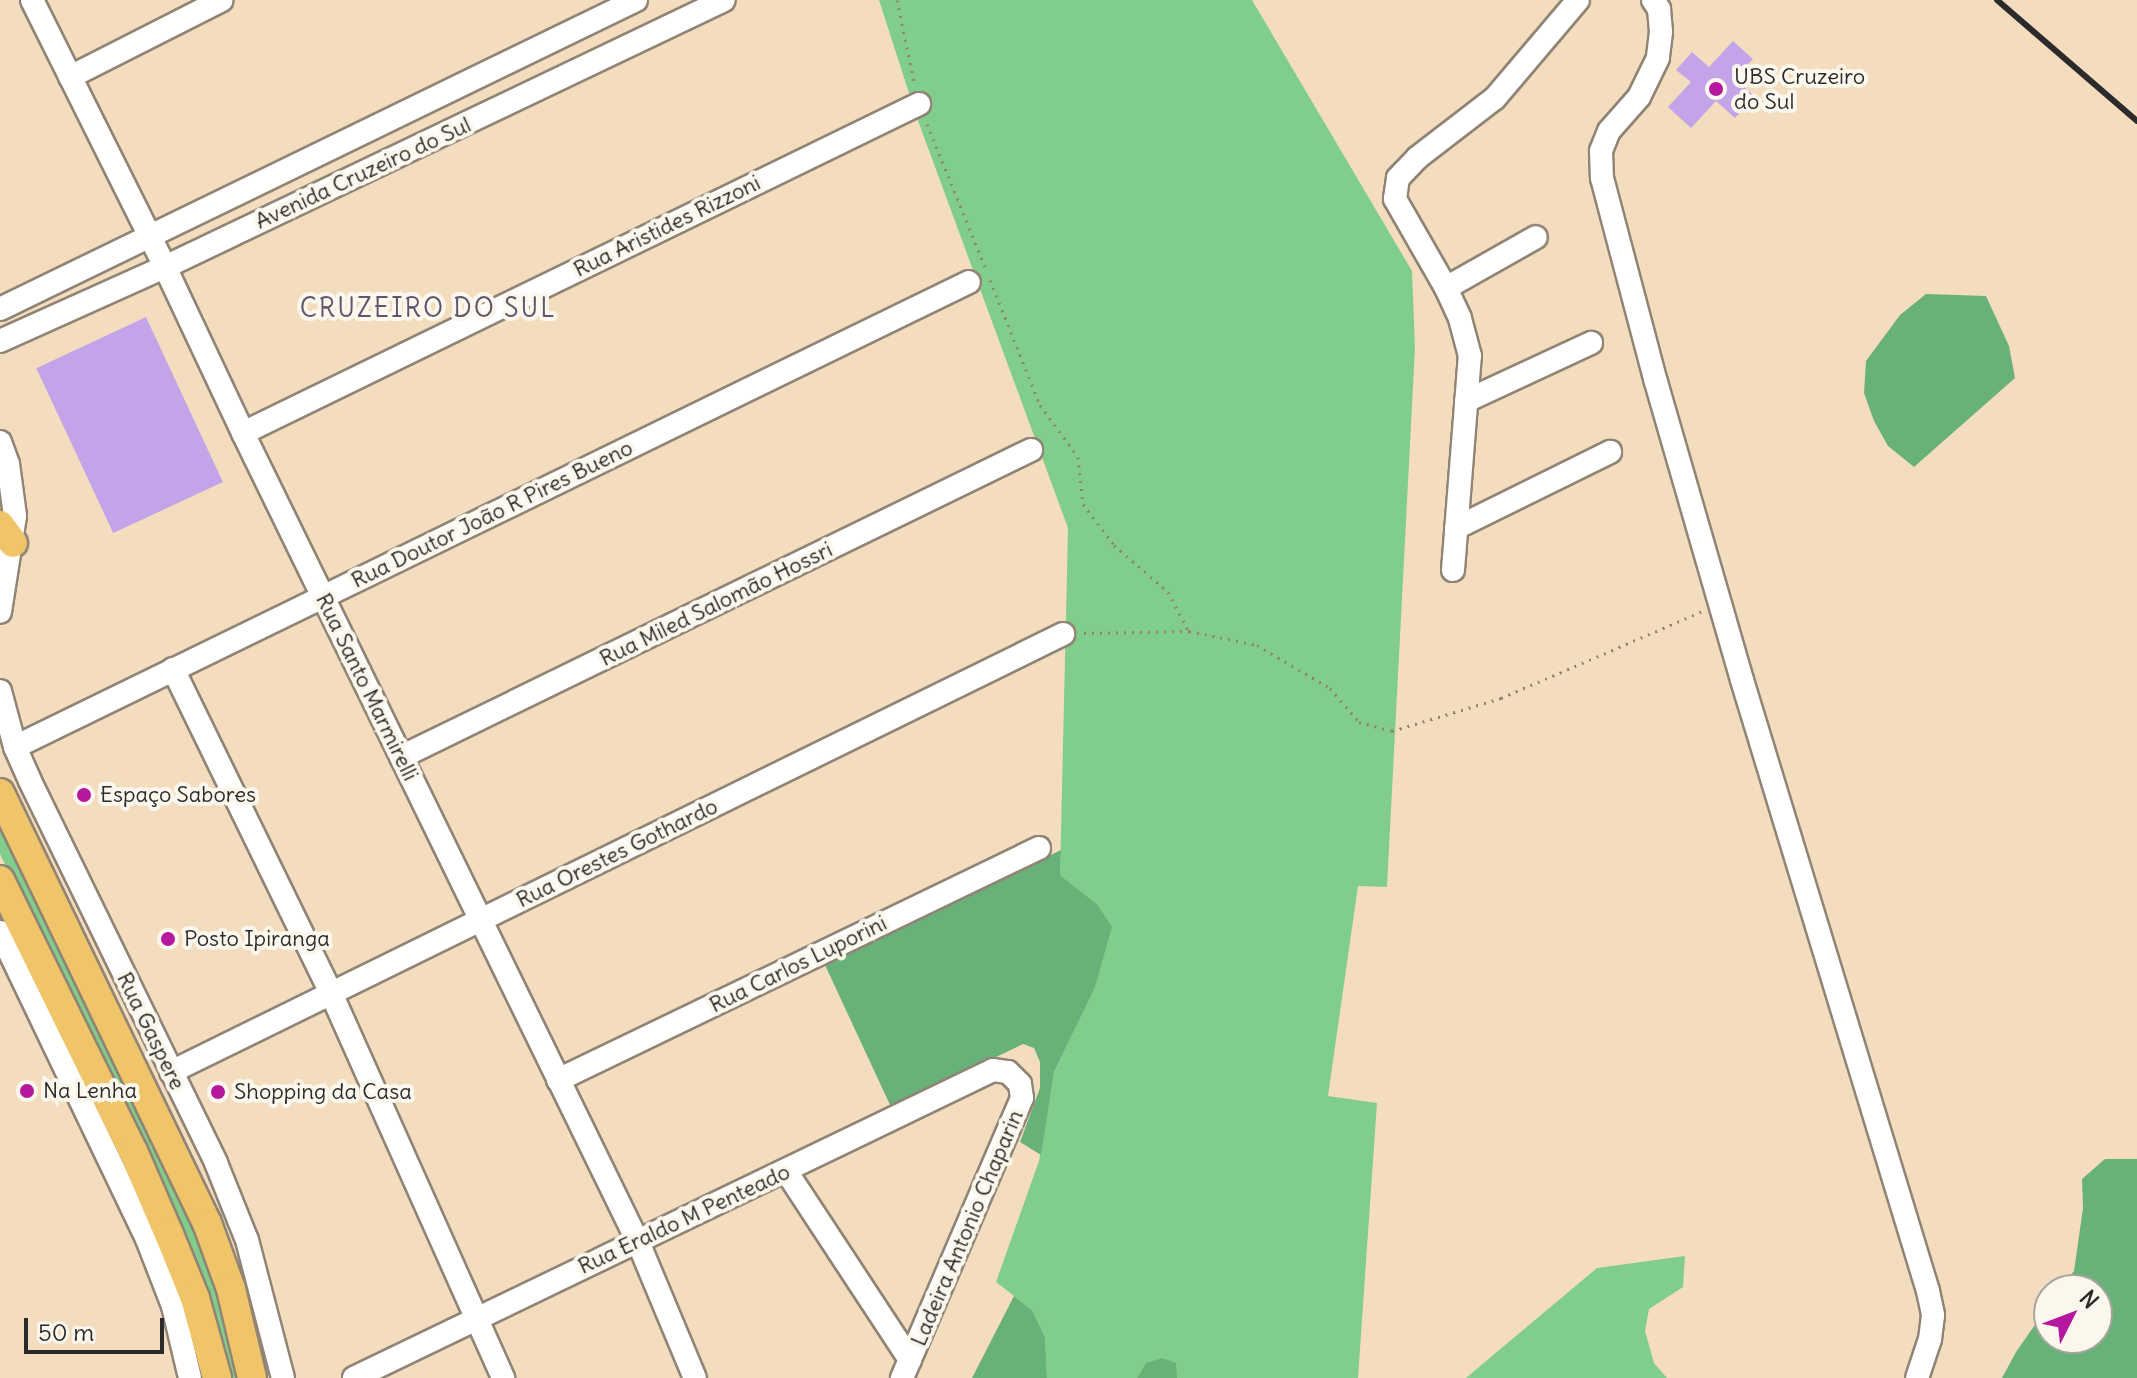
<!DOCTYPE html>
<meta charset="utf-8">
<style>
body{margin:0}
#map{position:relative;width:2137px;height:1378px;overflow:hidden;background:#f4ddbf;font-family:Delius,sans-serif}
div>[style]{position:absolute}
.green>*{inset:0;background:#81ce8c}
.forest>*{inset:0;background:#68b178}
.building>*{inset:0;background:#c3a4e8;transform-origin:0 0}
.path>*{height:3px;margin-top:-1.5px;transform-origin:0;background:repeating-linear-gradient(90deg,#908475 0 2px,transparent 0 8px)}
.roads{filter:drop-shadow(2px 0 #908475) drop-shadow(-2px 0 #908475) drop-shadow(0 2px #908475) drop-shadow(0 -2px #908475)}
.minor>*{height:22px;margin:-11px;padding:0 11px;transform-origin:11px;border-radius:11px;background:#fff}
.major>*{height:28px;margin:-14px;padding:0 14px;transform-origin:14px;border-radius:14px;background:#f0c469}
.rail>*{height:6px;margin:-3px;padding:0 3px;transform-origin:3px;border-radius:3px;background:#2b2b2b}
.dots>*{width:22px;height:22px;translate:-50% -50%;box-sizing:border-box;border:4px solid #fbf7ec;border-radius:50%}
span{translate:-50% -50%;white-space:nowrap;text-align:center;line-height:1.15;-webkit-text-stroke:8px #fbf7ec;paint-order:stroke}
.poi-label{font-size:22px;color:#2b2b2b}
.left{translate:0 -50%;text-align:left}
.street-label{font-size:22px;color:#2b2b2b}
.quarter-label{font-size:26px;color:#60556d;letter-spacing:2px}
.north{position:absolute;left:2033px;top:1274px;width:80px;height:80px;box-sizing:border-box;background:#fbf7ec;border:2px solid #a8a59f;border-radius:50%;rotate:48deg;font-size:22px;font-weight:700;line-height:32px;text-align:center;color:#2b2b2b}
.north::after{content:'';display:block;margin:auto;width:28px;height:36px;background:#b5179e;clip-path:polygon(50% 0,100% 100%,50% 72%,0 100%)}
.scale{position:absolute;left:24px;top:1318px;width:140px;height:36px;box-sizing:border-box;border:4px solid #2b2b2b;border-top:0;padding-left:10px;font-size:24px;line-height:28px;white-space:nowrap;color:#2b2b2b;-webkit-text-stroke:6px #fbf7ec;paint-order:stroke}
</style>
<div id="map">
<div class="green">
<i style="clip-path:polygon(879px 0,1252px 0,1412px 271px,1415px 348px,1387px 887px,1358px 886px,1328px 1096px,1377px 1103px,1358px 1378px,1177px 1378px,1146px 1363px,1137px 1378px,1047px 1378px,1045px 1337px,1032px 1310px,996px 1282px,1039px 1161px,1054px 1072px,1094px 990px,1097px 904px,1060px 875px,1068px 528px,917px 118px)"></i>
<i style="clip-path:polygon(0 822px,207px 1251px,240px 1378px,230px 1378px,170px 1206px,0 854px)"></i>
<i style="clip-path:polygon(1685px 1256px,1683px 1287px,1649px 1309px,1645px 1331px,1654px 1363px,1667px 1378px,1466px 1378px,1597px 1268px)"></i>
</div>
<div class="forest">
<i style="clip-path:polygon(1926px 294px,1986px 296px,2009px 346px,2015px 378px,1914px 467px,1888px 446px,1874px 421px,1864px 393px,1866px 361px,1900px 315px)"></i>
<i style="clip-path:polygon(1061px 850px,1060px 875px,1097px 904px,1112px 927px,1094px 990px,1054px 1072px,1041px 1155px,1020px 1142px,1040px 1088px,1040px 1062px,1034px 1048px,1023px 1044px,891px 1107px,825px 965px)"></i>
<i style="clip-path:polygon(2105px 1159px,2137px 1159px,2137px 1378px,2002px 1378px,2016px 1352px,2049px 1305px,2049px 1338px,2097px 1338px,2097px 1290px,2060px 1290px,2074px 1271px,2083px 1208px,2082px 1179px)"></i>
<i style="clip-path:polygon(1014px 1296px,1032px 1310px,1045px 1337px,1047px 1378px,972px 1378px)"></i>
<i style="clip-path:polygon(1162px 1358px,1176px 1363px,1177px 1378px,1137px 1378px,1146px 1363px)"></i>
</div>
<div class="building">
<i style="clip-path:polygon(1733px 41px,1753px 59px,1735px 78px,1754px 96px,1735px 118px,1716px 101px,1691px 128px,1668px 107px,1691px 82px,1676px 70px,1692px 52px,1709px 67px)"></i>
<i style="left:146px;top:317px;width:182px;height:121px;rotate:65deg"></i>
</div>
<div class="path">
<i style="left:897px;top:0;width:88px;rotate:78.2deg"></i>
<i style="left:927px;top:124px;width:157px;rotate:67.9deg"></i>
<i style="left:990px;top:280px;width:135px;rotate:68.2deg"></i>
<i style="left:1040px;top:405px;width:64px;rotate:53.8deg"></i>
<i style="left:1078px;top:457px;width:47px;rotate:83.9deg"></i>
<i style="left:1083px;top:504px;width:51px;rotate:52.9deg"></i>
<i style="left:1114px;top:545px;width:72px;rotate:41deg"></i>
<i style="left:1168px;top:592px;width:43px;rotate:62.2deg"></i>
<i style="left:1084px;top:633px;width:105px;rotate:-1.1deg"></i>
<i style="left:1189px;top:631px;width:69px;rotate:11.6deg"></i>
<i style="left:1257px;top:645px;width:85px;rotate:30.5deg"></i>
<i style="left:1330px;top:688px;width:45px;rotate:49.5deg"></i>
<i style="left:1359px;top:722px;width:34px;rotate:15deg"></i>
<i style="left:1392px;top:731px;width:114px;rotate:-16.8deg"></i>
<i style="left:1501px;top:698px;width:220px;rotate:-23.3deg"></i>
</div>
<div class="roads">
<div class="minor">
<i style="left:32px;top:0;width:298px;rotate:63.5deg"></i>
<i style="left:165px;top:267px;width:183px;rotate:64.8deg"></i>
<i style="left:243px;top:433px;width:900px;rotate:63.98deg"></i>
<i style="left:638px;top:1242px;width:147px;rotate:67.3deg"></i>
<i style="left:1653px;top:0;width:11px;rotate:56deg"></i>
<i style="left:1659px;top:9px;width:23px;rotate:85deg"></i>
<i style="left:1661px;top:32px;width:26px;rotate:97deg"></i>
<i style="left:1658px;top:58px;width:43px;rotate:116deg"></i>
<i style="left:1639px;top:97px;width:45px;rotate:131.4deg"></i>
<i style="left:1609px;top:131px;width:22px;rotate:112deg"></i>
<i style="left:1601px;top:151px;width:27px;rotate:88deg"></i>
<i style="left:1602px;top:178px;width:211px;rotate:75.2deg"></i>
<i style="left:1656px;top:382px;width:310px;rotate:73.9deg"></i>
<i style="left:1742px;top:680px;width:639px;rotate:73.07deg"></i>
<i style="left:1928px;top:1291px;width:25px;rotate:78deg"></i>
<i style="left:1933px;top:1315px;width:24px;rotate:97deg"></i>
<i style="left:1930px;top:1339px;width:41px;rotate:108.4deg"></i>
<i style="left:70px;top:77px;width:170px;rotate:-26.9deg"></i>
<i style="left:1446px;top:288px;width:103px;rotate:-29.5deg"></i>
<i style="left:0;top:309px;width:707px;rotate:-25.91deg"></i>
<i style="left:0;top:341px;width:181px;rotate:-24.2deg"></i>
<i style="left:165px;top:267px;width:619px;rotate:-25.53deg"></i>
<i style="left:1466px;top:401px;width:138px;rotate:-24.9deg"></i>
<i style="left:243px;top:433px;width:752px;rotate:-25.95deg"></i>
<i style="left:0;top:442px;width:23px;rotate:70deg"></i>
<i style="left:8px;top:464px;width:52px;rotate:82.3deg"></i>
<i style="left:15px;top:516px;width:97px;rotate:98.9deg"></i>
<i style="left:1456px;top:528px;width:172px;rotate:-26.3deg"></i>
<i style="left:1453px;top:570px;width:215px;rotate:-85.5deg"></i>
<i style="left:1470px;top:356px;width:39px;rotate:-105deg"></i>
<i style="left:1460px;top:318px;width:33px;rotate:-115deg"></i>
<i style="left:1446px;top:288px;width:103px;rotate:-119.8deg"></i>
<i style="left:1395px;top:199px;width:21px;rotate:-82deg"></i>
<i style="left:1398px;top:178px;width:28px;rotate:-46deg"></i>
<i style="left:1417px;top:158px;width:98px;rotate:-37.6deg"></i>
<i style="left:1495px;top:98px;width:128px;rotate:-49.7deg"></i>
<i style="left:173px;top:669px;width:360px;rotate:64deg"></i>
<i style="left:331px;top:993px;width:422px;rotate:65.9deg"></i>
<i style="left:0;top:691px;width:58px;rotate:75deg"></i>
<i style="left:15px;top:747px;width:37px;rotate:66deg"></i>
<i style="left:30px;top:781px;width:425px;rotate:64deg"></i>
<i style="left:216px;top:1163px;width:83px;rotate:68.1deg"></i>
<i style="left:247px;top:1240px;width:143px;rotate:75.4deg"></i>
<i style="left:15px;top:747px;width:1061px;rotate:-25.99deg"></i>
<i style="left:401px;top:757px;width:701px;rotate:-25.98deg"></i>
<i style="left:0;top:932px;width:340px;rotate:64.4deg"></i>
<i style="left:147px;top:1239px;width:72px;rotate:68.8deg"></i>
<i style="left:173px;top:1306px;width:74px;rotate:76.7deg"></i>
<i style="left:171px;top:1072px;width:994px;rotate:-26.15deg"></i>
<i style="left:558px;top:1080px;width:534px;rotate:-25.75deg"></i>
<i style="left:786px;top:1171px;width:226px;rotate:56.7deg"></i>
<i style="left:354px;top:1378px;width:709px;rotate:-25.73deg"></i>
<i style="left:993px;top:1070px;width:15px;rotate:8deg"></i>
<i style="left:1008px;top:1072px;width:17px;rotate:45deg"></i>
<i style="left:1020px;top:1084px;width:14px;rotate:82deg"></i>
<i style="left:1022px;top:1098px;width:305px;rotate:113.2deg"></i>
</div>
<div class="major">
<i style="left:0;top:525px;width:22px;rotate:54deg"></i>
<i style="left:0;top:793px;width:477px;rotate:64.3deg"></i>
<i style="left:207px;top:1223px;width:70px;rotate:70deg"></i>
<i style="left:231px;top:1289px;width:91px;rotate:76.7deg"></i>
<i style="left:0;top:880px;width:302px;rotate:63.9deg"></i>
<i style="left:133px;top:1151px;width:90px;rotate:66.6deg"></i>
<i style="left:169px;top:1234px;width:69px;rotate:67.9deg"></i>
<i style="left:195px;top:1298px;width:83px;rotate:74.6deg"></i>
</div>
</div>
<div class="rail">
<i style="left:1997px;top:0;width:185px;rotate:40.8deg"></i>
</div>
<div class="dots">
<i style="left:1716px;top:89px;background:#b5179e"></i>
<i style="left:84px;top:795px;background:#b5179e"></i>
<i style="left:168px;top:939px;background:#b5179e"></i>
<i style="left:27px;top:1091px;background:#b5179e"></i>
<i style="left:218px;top:1092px;background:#b5179e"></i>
</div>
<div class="poi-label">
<span class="left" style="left:1734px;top:89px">UBS Cruzeiro<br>do Sul</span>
<span class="left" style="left:100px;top:795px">Espaço Sabores</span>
<span class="left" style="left:184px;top:939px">Posto Ipiranga</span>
<span class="left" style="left:43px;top:1091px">Na Lenha</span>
<span class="left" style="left:234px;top:1092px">Shopping da Casa</span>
</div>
<div class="street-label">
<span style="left:363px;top:173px;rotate:-25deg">Avenida Cruzeiro do Sul</span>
<span style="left:667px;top:226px;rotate:-26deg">Rua Aristides Rizzoni</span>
<span style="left:492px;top:514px;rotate:-26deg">Rua Doutor João R Pires Bueno</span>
<span style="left:716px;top:604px;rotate:-26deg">Rua Miled Salomão Hossri</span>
<span style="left:367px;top:687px;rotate:64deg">Rua Santo Marmirelli</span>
<span style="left:617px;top:853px;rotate:-26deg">Rua Orestes Gothardo</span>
<span style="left:798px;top:964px;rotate:-26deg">Rua Carlos Luporini</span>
<span style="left:151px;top:1031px;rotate:64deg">Rua Gaspere</span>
<span style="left:684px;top:1219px;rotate:-25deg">Rua Eraldo M Penteado</span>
<span style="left:967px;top:1228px;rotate:-67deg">Ladeira Antonio Chaparin</span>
</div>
<div class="quarter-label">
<span style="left:428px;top:308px">CRUZEIRO DO SUL</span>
</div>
<div class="north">N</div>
<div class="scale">50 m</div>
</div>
